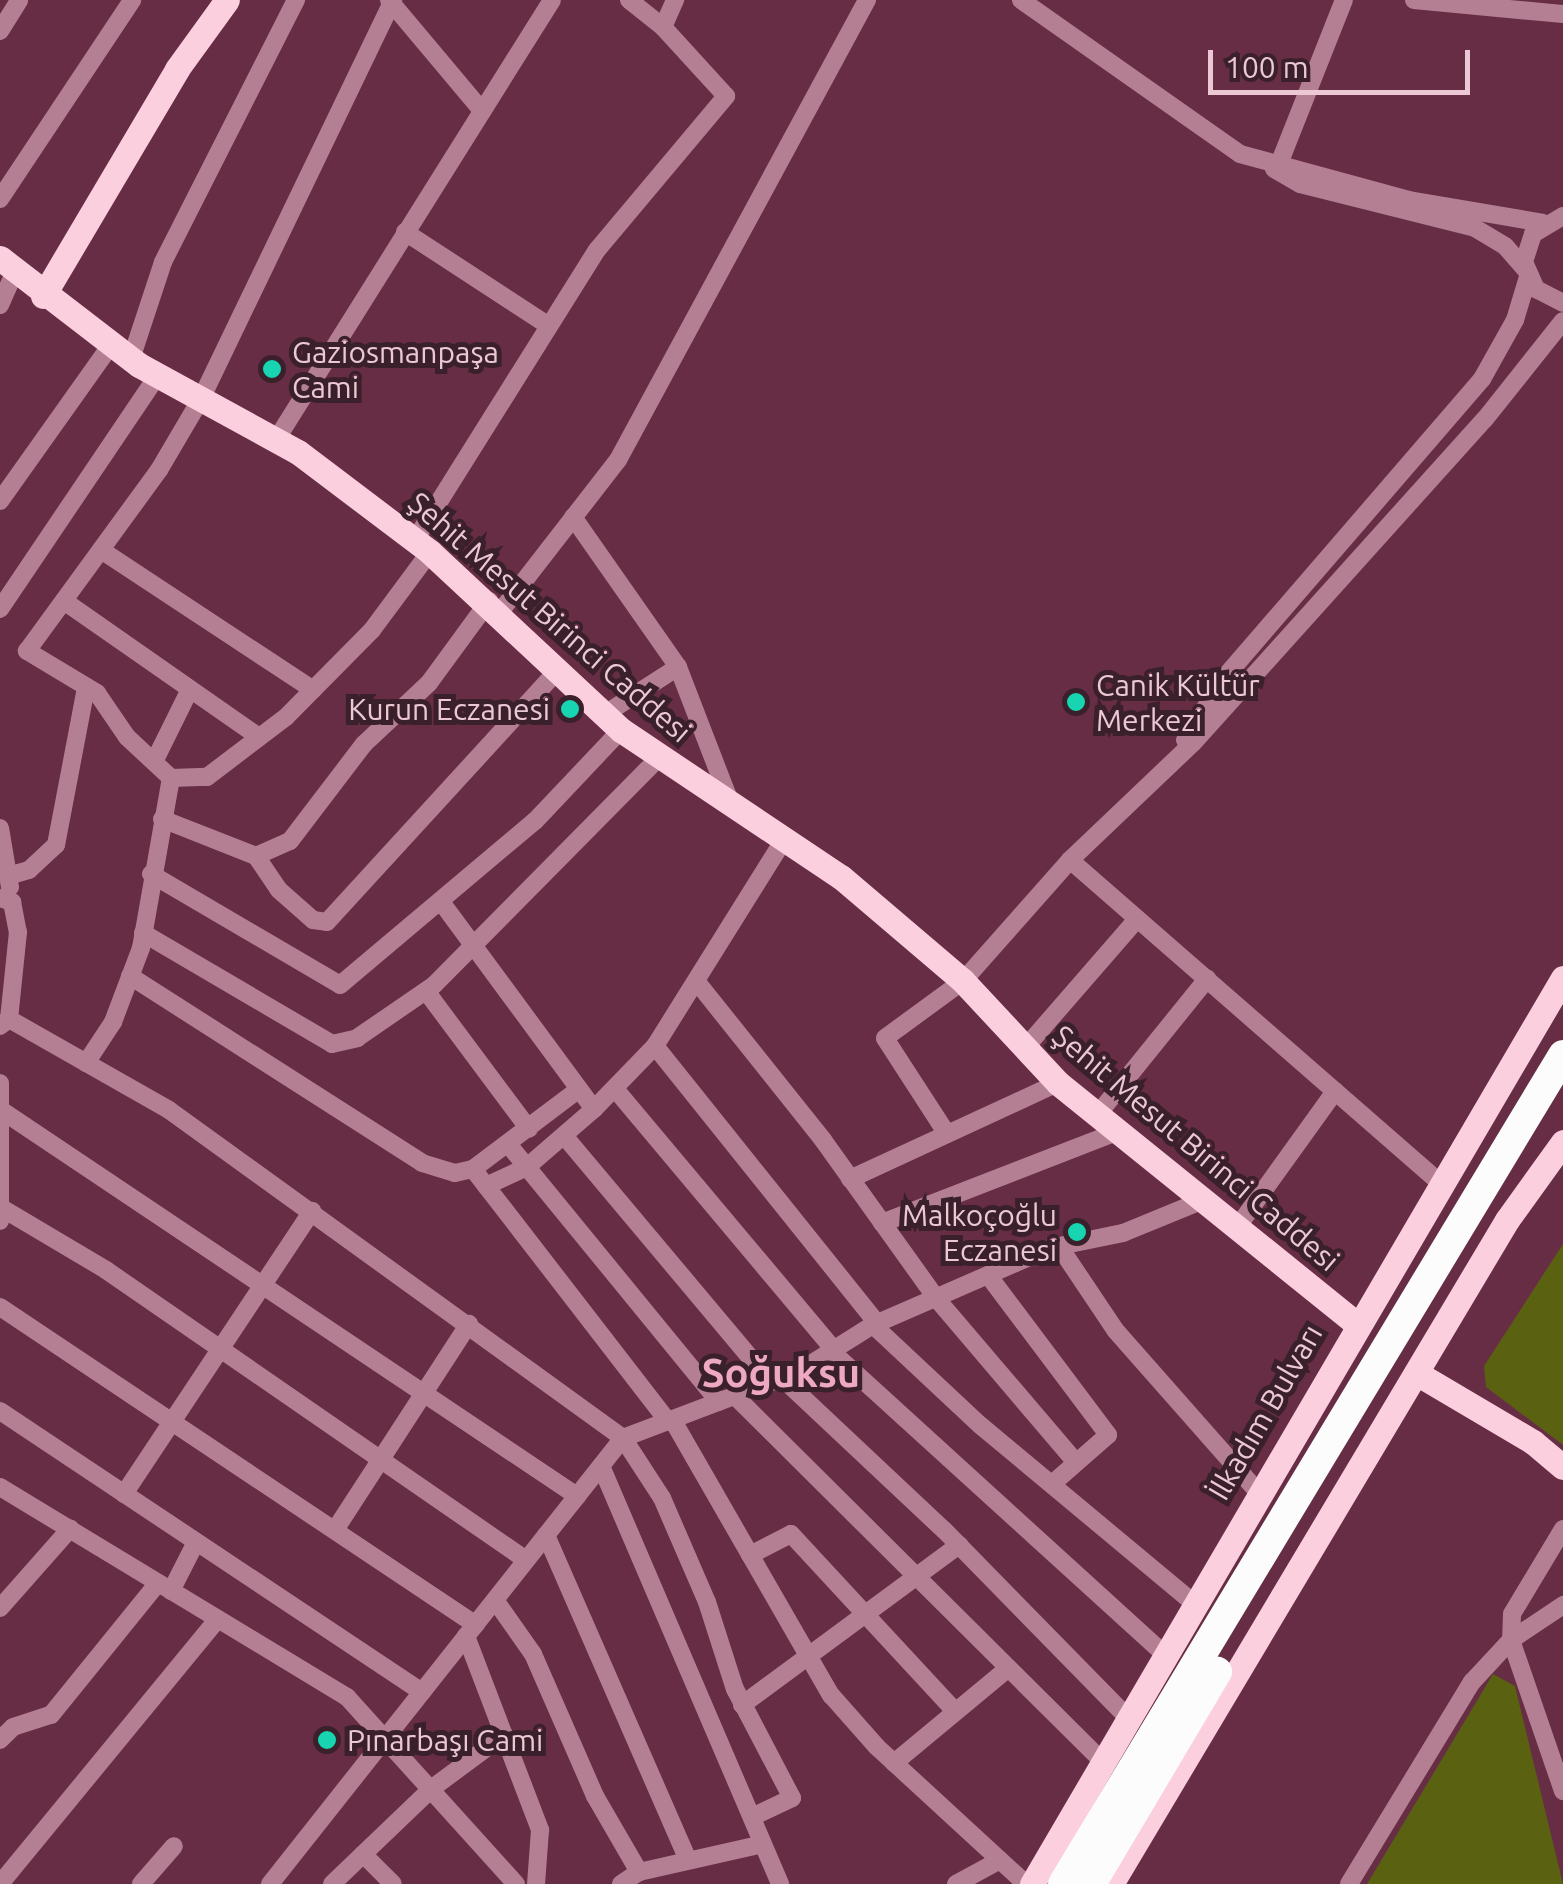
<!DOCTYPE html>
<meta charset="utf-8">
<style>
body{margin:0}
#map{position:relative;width:1563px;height:1884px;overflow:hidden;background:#662d45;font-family:Ubuntu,sans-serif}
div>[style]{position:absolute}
.green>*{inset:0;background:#5a6110}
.minor>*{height:18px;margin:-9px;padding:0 9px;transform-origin:9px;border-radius:9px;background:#b57f93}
.major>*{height:25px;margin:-12.5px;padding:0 12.5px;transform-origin:12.5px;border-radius:12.5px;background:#fccfdf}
.highway>*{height:30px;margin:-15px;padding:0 15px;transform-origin:15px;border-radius:15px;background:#fbfcfb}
.dots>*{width:28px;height:28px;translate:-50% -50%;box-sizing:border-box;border:5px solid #3a202a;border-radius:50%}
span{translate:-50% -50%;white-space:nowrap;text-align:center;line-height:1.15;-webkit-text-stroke:10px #3a202a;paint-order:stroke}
.poi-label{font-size:30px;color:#ecc8d5}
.left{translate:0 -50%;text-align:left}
.right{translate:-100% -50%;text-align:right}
.street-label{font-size:30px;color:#ecc8d5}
.district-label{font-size:40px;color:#eda8c2;font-weight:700}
.scale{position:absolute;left:1208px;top:50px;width:262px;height:45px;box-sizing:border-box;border:5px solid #ecc8d5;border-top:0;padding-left:12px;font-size:30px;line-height:35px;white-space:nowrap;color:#ecc8d5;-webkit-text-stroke:8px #3a202a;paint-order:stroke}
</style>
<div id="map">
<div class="green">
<i style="clip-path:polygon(1563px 1244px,1563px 1445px,1486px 1387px,1484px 1366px)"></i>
<i style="clip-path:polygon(1493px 1674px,1515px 1686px,1563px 1884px,1367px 1884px)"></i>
</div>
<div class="minor">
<i style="left:389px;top:0;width:145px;rotate:50deg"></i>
<i style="left:629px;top:0;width:43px;rotate:38.5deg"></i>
<i style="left:1021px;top:0;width:268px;rotate:35.1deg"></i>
<i style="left:1240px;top:154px;width:175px;rotate:15.2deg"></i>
<i style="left:1409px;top:200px;width:136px;rotate:9.7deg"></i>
<i style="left:1414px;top:0;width:150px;rotate:5.4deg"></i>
<i style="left:0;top:31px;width:36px;rotate:-58deg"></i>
<i style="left:1279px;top:164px;width:176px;rotate:-68.4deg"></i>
<i style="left:1274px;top:169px;width:30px;rotate:30deg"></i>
<i style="left:1300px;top:184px;width:180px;rotate:14.1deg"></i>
<i style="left:1475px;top:228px;width:35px;rotate:31deg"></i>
<i style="left:1505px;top:246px;width:32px;rotate:49deg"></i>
<i style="left:0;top:199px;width:239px;rotate:-56.4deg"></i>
<i style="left:1563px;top:216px;width:35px;rotate:149deg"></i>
<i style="left:1533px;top:234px;width:29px;rotate:108deg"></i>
<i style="left:1524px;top:262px;width:30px;rotate:66deg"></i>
<i style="left:1536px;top:289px;width:30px;rotate:27deg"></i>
<i style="left:405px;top:232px;width:172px;rotate:33.1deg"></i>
<i style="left:0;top:305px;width:36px;rotate:-66deg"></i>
<i style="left:131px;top:359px;width:102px;rotate:-71.7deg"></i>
<i style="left:163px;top:262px;width:294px;rotate:-63.1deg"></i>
<i style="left:276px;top:440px;width:519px;rotate:-57.9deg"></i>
<i style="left:0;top:501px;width:191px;rotate:-54.6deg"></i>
<i style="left:573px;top:517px;width:183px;rotate:55deg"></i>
<i style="left:678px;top:667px;width:87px;rotate:147.2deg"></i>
<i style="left:415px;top:540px;width:342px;rotate:-57.9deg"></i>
<i style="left:597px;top:250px;width:201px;rotate:-50deg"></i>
<i style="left:726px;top:96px;width:93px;rotate:-132.4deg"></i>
<i style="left:663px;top:27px;width:30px;rotate:-66deg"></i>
<i style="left:101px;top:550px;width:254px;rotate:33.4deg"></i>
<i style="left:64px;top:601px;width:238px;rotate:34.9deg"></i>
<i style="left:0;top:609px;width:282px;rotate:-56deg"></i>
<i style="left:500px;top:612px;width:192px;rotate:-52.2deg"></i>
<i style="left:618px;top:460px;width:523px;rotate:-61.57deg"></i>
<i style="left:678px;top:667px;width:145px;rotate:68.9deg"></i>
<i style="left:1185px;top:740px;width:73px;rotate:-57.8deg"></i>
<i style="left:1224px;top:678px;width:395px;rotate:-49.2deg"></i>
<i style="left:1482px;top:379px;width:68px;rotate:-60.8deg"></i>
<i style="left:1515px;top:320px;width:45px;rotate:-73.2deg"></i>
<i style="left:154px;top:762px;width:81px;rotate:-63.7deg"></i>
<i style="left:171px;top:778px;width:60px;rotate:-137deg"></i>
<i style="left:127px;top:737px;width:53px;rotate:-124.3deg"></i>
<i style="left:97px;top:693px;width:82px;rotate:-149deg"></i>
<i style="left:27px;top:651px;width:224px;rotate:-53.9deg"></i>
<i style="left:159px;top:470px;width:85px;rotate:-59.5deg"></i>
<i style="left:202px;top:397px;width:441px;rotate:-64.3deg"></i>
<i style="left:162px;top:819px;width:101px;rotate:21.5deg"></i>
<i style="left:256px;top:856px;width:37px;rotate:-24deg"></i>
<i style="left:290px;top:841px;width:122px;rotate:-52.7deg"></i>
<i style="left:364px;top:744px;width:89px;rotate:-43.2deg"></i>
<i style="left:429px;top:683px;width:102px;rotate:-53.8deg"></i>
<i style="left:0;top:828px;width:60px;rotate:80.4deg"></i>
<i style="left:256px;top:856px;width:41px;rotate:55.9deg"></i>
<i style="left:279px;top:890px;width:45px;rotate:41.4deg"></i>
<i style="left:313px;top:920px;width:14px;rotate:8deg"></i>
<i style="left:327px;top:922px;width:343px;rotate:-47.5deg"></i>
<i style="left:1070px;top:860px;width:490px;rotate:41.1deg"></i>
<i style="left:151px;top:874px;width:219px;rotate:30.4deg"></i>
<i style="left:340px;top:985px;width:255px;rotate:-40.1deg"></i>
<i style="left:535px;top:821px;width:125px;rotate:-46.6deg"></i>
<i style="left:8px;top:876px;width:22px;rotate:-16deg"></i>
<i style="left:29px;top:870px;width:37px;rotate:-43deg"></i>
<i style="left:56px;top:845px;width:161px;rotate:-79.2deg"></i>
<i style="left:0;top:898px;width:13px;rotate:18deg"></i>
<i style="left:12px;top:902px;width:31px;rotate:79deg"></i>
<i style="left:18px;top:932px;width:87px;rotate:95.9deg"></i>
<i style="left:442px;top:903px;width:256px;rotate:53.6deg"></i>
<i style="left:594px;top:1109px;width:88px;rotate:-45.9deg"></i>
<i style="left:655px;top:1046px;width:245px;rotate:-58deg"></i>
<i style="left:143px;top:933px;width:219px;rotate:30.4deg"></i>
<i style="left:332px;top:1044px;width:26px;rotate:-13deg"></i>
<i style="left:357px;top:1038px;width:93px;rotate:-34.5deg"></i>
<i style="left:434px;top:985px;width:320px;rotate:-45.3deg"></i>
<i style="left:130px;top:976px;width:347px;rotate:32.6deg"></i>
<i style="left:422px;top:1163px;width:34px;rotate:17deg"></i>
<i style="left:455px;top:1173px;width:18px;rotate:-13deg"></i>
<i style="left:473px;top:1169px;width:131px;rotate:-37deg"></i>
<i style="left:697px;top:982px;width:202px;rotate:51.4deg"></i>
<i style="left:823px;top:1140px;width:194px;rotate:54.4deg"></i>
<i style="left:936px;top:1298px;width:213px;rotate:49.6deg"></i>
<i style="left:426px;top:991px;width:172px;rotate:53.3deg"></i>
<i style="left:0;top:1026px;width:11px;rotate:-38deg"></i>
<i style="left:9px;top:1019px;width:184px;rotate:29.6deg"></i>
<i style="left:169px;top:1110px;width:560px;rotate:35.85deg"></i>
<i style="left:623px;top:1438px;width:72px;rotate:57deg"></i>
<i style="left:662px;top:1498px;width:113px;rotate:66.6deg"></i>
<i style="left:707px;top:1602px;width:91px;rotate:72.2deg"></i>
<i style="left:735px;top:1689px;width:123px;rotate:62.4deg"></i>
<i style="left:792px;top:1798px;width:44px;rotate:154.6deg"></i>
<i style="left:655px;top:1046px;width:355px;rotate:51.3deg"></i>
<i style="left:1025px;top:1048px;width:171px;rotate:-49deg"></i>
<i style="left:86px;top:1063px;width:49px;rotate:-56.6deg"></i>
<i style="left:113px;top:1022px;width:79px;rotate:-69.3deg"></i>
<i style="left:141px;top:948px;width:173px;rotate:-80deg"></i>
<i style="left:171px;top:778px;width:36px;rotate:-2deg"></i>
<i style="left:207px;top:777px;width:99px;rotate:-37.2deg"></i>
<i style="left:286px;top:717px;width:122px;rotate:-45.3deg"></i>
<i style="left:372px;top:630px;width:97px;rotate:-53.4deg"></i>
<i style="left:0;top:1083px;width:138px;rotate:90deg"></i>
<i style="left:616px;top:1090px;width:339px;rotate:50deg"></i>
<i style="left:4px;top:1112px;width:690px;rotate:33.83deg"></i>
<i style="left:1098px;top:1114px;width:174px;rotate:-51.1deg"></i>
<i style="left:947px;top:1134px;width:114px;rotate:-122.9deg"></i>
<i style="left:885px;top:1038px;width:97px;rotate:-36.2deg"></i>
<i style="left:963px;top:981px;width:162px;rotate:-48.5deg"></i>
<i style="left:1070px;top:860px;width:170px;rotate:-43.6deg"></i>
<i style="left:1193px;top:743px;width:436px;rotate:-48deg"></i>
<i style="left:1485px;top:419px;width:125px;rotate:-51.5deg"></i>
<i style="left:566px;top:1138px;width:319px;rotate:50deg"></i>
<i style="left:508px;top:1144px;width:333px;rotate:50.7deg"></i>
<i style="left:473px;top:1169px;width:319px;rotate:52.3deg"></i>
<i style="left:850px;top:1179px;width:229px;rotate:-24.8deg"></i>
<i style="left:486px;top:1186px;width:45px;rotate:-24.9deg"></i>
<i style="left:527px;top:1167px;width:89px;rotate:-40.9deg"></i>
<i style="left:0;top:1207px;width:123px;rotate:30.7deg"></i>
<i style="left:106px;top:1270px;width:510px;rotate:34.62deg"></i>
<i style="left:882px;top:1223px;width:254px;rotate:-21.2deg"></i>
<i style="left:1236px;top:1229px;width:170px;rotate:-54.3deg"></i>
<i style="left:1059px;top:1246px;width:102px;rotate:56.2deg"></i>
<i style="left:1116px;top:1331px;width:216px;rotate:48.6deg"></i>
<i style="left:988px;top:1275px;width:200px;rotate:53.1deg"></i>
<i style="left:1108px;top:1435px;width:74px;rotate:138.8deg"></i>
<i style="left:0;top:1307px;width:572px;rotate:33.75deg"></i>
<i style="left:873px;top:1325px;width:146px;rotate:43.1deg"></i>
<i style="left:980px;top:1425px;width:280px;rotate:39.8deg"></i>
<i style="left:831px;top:1351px;width:452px;rotate:42.3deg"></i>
<i style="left:782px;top:1378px;width:222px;rotate:43.2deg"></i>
<i style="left:944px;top:1530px;width:263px;rotate:45.6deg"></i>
<i style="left:735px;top:1396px;width:519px;rotate:44.84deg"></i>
<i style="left:0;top:1411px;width:507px;rotate:33.66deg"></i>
<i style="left:672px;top:1419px;width:319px;rotate:60.1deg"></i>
<i style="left:831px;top:1695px;width:69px;rotate:48.5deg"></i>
<i style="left:877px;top:1747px;width:202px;rotate:42.6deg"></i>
<i style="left:601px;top:1466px;width:455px;rotate:66.8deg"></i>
<i style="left:0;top:1487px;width:406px;rotate:31.2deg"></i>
<i style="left:347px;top:1697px;width:252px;rotate:47.9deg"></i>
<i style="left:124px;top:1494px;width:340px;rotate:-56.4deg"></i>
<i style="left:1563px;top:1529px;width:99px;rotate:121deg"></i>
<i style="left:1512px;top:1614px;width:26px;rotate:92deg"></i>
<i style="left:1511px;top:1640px;width:160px;rotate:71deg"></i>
<i style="left:335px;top:1530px;width:246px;rotate:-57deg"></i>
<i style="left:546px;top:1535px;width:355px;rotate:66.4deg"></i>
<i style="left:750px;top:1555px;width:46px;rotate:-27.1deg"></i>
<i style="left:791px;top:1534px;width:238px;rotate:47.2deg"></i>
<i style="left:171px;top:1591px;width:55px;rotate:-63deg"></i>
<i style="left:495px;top:1600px;width:66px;rotate:54.9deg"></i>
<i style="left:533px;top:1654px;width:155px;rotate:66.4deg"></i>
<i style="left:595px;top:1796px;width:88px;rotate:59.9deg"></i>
<i style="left:0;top:1608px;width:106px;rotate:-48.5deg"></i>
<i style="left:466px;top:1636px;width:208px;rotate:69.1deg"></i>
<i style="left:540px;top:1830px;width:54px;rotate:94.2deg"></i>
<i style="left:742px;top:1705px;width:270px;rotate:-36.4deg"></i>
<i style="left:0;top:1740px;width:18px;rotate:-45deg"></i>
<i style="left:13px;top:1727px;width:40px;rotate:-18deg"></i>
<i style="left:51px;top:1715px;width:170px;rotate:-51deg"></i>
<i style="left:894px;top:1763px;width:146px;rotate:-39.7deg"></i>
<i style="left:363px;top:1854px;width:42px;rotate:45deg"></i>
<i style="left:0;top:1884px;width:343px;rotate:-50.6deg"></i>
<i style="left:141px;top:1884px;width:50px;rotate:-49deg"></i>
<i style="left:270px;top:1884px;width:569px;rotate:-51.64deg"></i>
<i style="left:623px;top:1438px;width:187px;rotate:-20.7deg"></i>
<i style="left:798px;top:1372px;width:89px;rotate:-32.1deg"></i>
<i style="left:873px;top:1325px;width:193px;rotate:-23.5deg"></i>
<i style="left:1050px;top:1248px;width:75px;rotate:-11.6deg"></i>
<i style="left:1123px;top:1233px;width:84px;rotate:-22.3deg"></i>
<i style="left:332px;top:1884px;width:137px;rotate:-43.8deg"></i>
<i style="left:431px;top:1789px;width:91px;rotate:-36.5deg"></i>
<i style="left:621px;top:1884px;width:22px;rotate:-34deg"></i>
<i style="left:639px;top:1872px;width:127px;rotate:-12.7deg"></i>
<i style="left:956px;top:1884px;width:50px;rotate:-28.6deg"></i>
<i style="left:1349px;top:1884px;width:237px;rotate:-58.7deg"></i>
<i style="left:1472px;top:1682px;width:57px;rotate:-47.1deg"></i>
<i style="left:1511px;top:1640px;width:63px;rotate:-33.9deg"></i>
</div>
<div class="major">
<i style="left:0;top:258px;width:175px;rotate:37.6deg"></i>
<i style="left:139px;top:365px;width:181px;rotate:28.7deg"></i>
<i style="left:298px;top:452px;width:166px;rotate:37.1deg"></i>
<i style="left:430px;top:552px;width:261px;rotate:43deg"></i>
<i style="left:621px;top:730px;width:265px;rotate:33.8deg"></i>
<i style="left:841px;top:877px;width:160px;rotate:40.4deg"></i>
<i style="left:963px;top:981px;width:139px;rotate:47deg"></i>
<i style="left:1058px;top:1083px;width:384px;rotate:38.9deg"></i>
<i style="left:43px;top:296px;width:264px;rotate:-59.4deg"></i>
<i style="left:177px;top:69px;width:85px;rotate:-54.1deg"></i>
<i style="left:1418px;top:1374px;width:134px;rotate:30.6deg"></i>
<i style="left:1533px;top:1442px;width:39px;rotate:40deg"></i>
<i style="left:1032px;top:1884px;width:1050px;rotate:-59.63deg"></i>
<i style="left:1111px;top:1884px;width:773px;rotate:-59.19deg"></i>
<i style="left:1507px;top:1220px;width:96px;rotate:-54.3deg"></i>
</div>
<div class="highway">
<i style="left:1063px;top:1884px;width:968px;rotate:-58.9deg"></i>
<i style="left:1091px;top:1884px;width:247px;rotate:-59.3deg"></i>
</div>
<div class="dots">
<i style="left:272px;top:369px;background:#18d5b2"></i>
<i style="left:1076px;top:702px;background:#18d5b2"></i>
<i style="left:570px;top:709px;background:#18d5b2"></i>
<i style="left:1077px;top:1232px;background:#18d5b2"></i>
<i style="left:327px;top:1740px;background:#18d5b2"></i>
</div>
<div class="poi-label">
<span class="left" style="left:292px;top:369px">Gaziosmanpaşa<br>Cami</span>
<span class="left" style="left:1096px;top:702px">Canik Kültür<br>Merkezi</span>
<span class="right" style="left:550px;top:709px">Kurun Eczanesi</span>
<span class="right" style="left:1057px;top:1232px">Malkoçoğlu<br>Eczanesi</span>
<span class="left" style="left:347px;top:1740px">Pınarbaşı Cami</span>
</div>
<div class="street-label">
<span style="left:550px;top:617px;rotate:41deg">Şehit Mesut Birinci Caddesi</span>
<span style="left:1196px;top:1148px;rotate:40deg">Şehit Mesut Birinci Caddesi</span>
<span style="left:1265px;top:1412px;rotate:-60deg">İlkadım Bulvarı</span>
</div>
<div class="district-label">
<span style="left:781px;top:1373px">Soğuksu</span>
</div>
<div class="scale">100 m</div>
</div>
